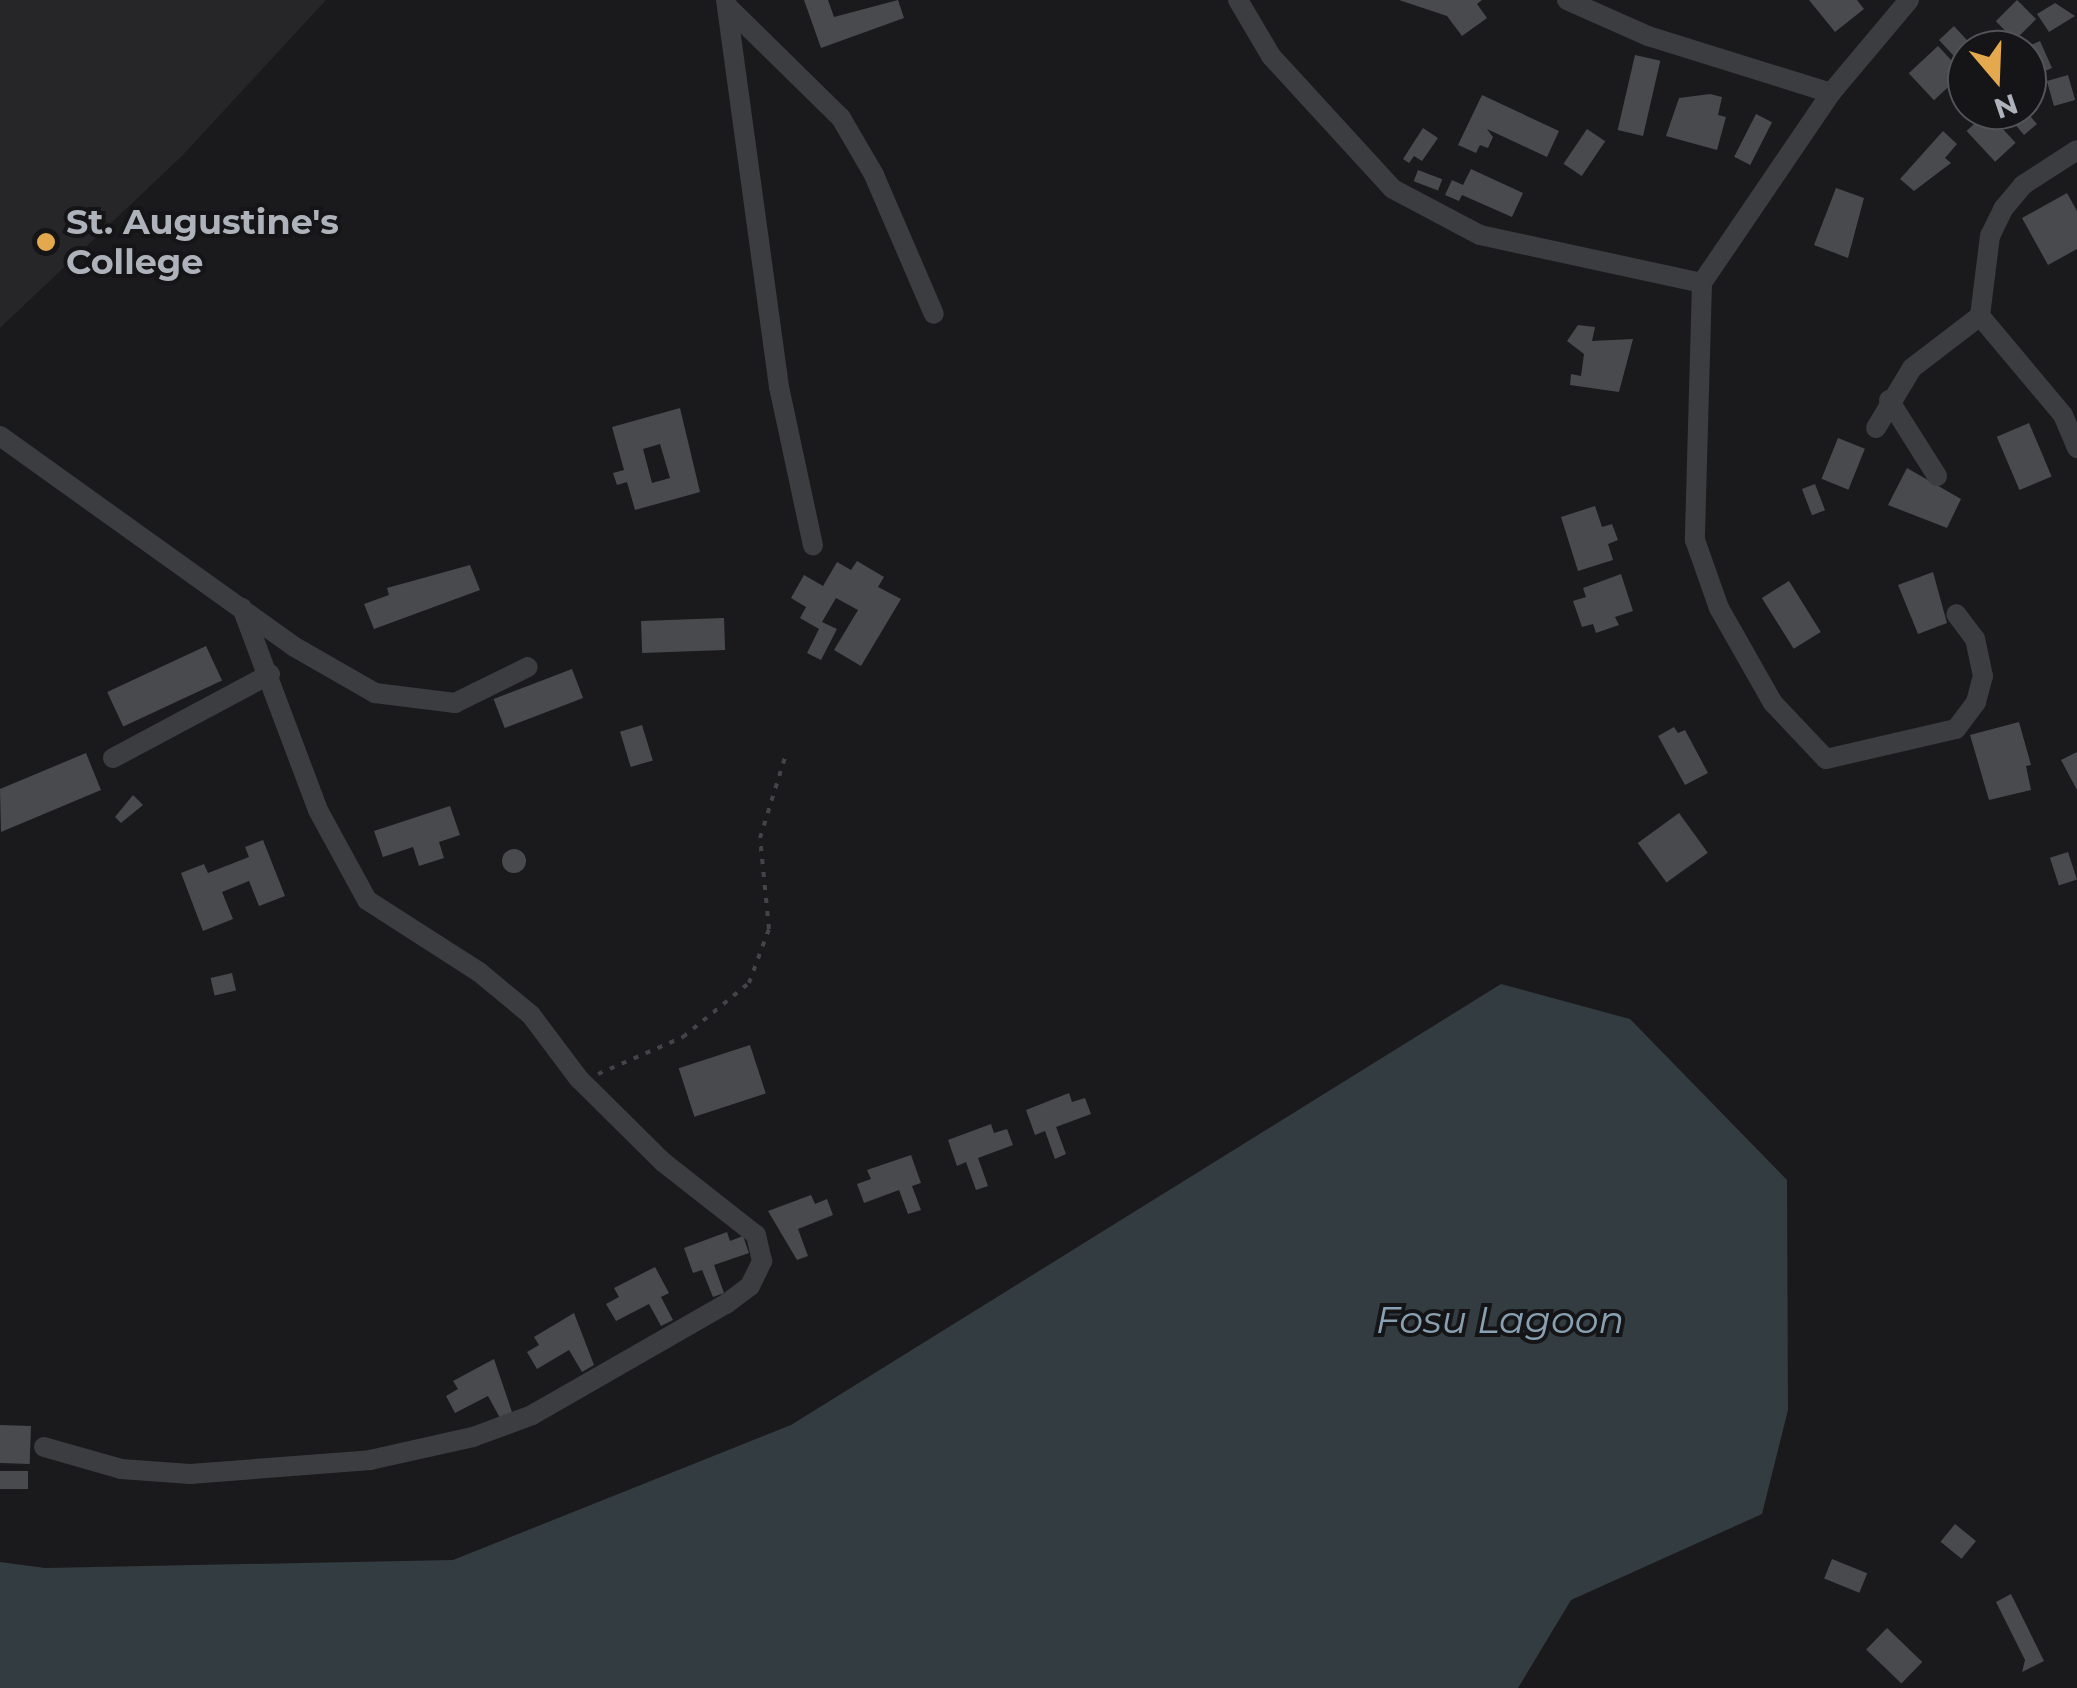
<!DOCTYPE html>
<style>
body{margin:0}
#map{position:relative;width:2077px;height:1688px;overflow:hidden;background:#1a1a1c;font-family:Montserrat,sans-serif}
div>[style]{position:absolute}
.built>*{inset:0;background:#262629}
.water>*{inset:0;background:#333c41}
.building>*{inset:0;background:#494a4e;transform-origin:0 0}
.round{border-radius:50%}
.path>*{height:4px;margin-top:-2px;transform-origin:0;background:repeating-linear-gradient(90deg,#424448 0 5px,transparent 0 13px)}
.minor>*{height:20px;margin:-10px;padding:0 10px;transform-origin:10px;border-radius:10px;background:#3b3d41}
.dots>*{width:28px;height:28px;translate:-50% -50%;box-sizing:border-box;border:5px solid #151517;border-radius:50%}
span{translate:-50% -50%;white-space:nowrap;text-align:center;line-height:1.15;-webkit-text-stroke:8px #151517;paint-order:stroke}
.poi-label{font-size:35px;color:#aeb2ba;font-weight:700}
.left{translate:0 -50%;text-align:left}
.water-label{font-size:38px;color:#89a0b2;font-style:italic}
.north{position:absolute;left:1947px;top:30px;width:100px;height:100px;box-sizing:border-box;background:#151517;border:2px solid #525458;border-radius:50%;rotate:161deg;font-size:28px;font-weight:700;line-height:40px;text-align:center;color:#aeb2ba}
.north::after{content:'';display:block;margin:auto;width:35px;height:45px;background:#e3a94c;clip-path:polygon(50% 0,100% 100%,50% 72%,0 100%)}
</style>
<div id="map">
<div class="built">
<i style="clip-path:polygon(0 0,326px 0,182px 156px,0 328px)"></i>
</div>
<div class="water">
<i style="clip-path:polygon(1501px 984px,1630px 1019px,1787px 1180px,1788px 1410px,1762px 1514px,1571px 1600px,1518px 1688px,0 1688px,0 1562px,45px 1568px,453px 1560px,791px 1425px)"></i>
</div>
<div class="building">
<i style="clip-path:polygon(804px 0,828px 0,834px 17px,898px 0,904px 18px,821px 48px)"></i>
<i style="clip-path:polygon(1399px 0,1482px 0,1477px 4px,1487px 18px,1462px 36px,1447px 16px)"></i>
<i style="clip-path:polygon(1809px 0,1857px 0,1864px 9px,1835px 32px)"></i>
<i style="left:2017px;top:0;width:27px;height:30px;rotate:45deg"></i>
<i style="clip-path:polygon(2055px 3px,2075px 16px,2049px 32px,2037px 14px)"></i>
<i style="clip-path:polygon(1954px 26px,1976px 50px,1967px 50px,1964px 67px,1939px 40px)"></i>
<i style="clip-path:polygon(2040px 41px,2052px 68px,2027px 79px,2027px 50px,2019px 50px)"></i>
<i style="left:1938px;top:46px;width:37px;height:40px;rotate:47deg"></i>
<i style="left:1635px;top:55px;width:26px;height:77px;rotate:13deg"></i>
<i style="left:2068px;top:75px;width:26px;height:22px;rotate:74deg"></i>
<i style="clip-path:polygon(1710px 94px,1722px 97px,1718px 115px,1726px 117px,1717px 150px,1666px 136px,1679px 98px)"></i>
<i style="clip-path:polygon(1482px 95px,1559px 131px,1547px 157px,1487px 129px,1493px 137px,1488px 148px,1480px 145px,1476px 153px,1458px 145px)"></i>
<i style="clip-path:polygon(2003px 110px,2025px 110px,2037px 124px,2024px 135px)"></i>
<i style="left:1987px;top:112px;width:42px;height:28px;rotate:47deg"></i>
<i style="left:1756px;top:114px;width:18px;height:48px;rotate:27deg"></i>
<i style="clip-path:polygon(1423px 128px,1438px 138px,1422px 161px,1414px 156px,1409px 163px,1403px 159px)"></i>
<i style="left:1587px;top:129px;width:22px;height:42px;rotate:34deg"></i>
<i style="clip-path:polygon(1943px 131px,1957px 144px,1945px 158px,1951px 163px,1914px 191px,1900px 179px)"></i>
<i style="clip-path:polygon(1471px 169px,1523px 193px,1512px 217px,1462px 195px,1459px 201px,1445px 195px,1452px 180px,1463px 185px)"></i>
<i style="left:1418px;top:170px;width:26px;height:12px;rotate:21deg"></i>
<i style="clip-path:polygon(1836px 188px,1864px 198px,1848px 258px,1814px 245px)"></i>
<i style="clip-path:polygon(2067px 193px,2077px 211px,2077px 249px,2048px 265px,2022px 218px)"></i>
<i style="clip-path:polygon(1578px 325px,1595px 327px,1592px 341px,1633px 339px,1619px 392px,1570px 385px,1571px 374px,1581px 376px,1584px 354px,1567px 341px)"></i>
<i style="clip-path:polygon(evenodd,680px 408px,700px 492px,635px 510px,627px 482px,617px 485px,613px 473px,624px 470px,612px 427px,680px 408px,660px 444px,670px 478px,652px 483px,643px 449px,660px 444px)"></i>
<i style="left:2029px;top:423px;width:58px;height:35px;rotate:67deg"></i>
<i style="left:1838px;top:438px;width:29px;height:44px;rotate:22deg"></i>
<i style="clip-path:polygon(1907px 468px,1961px 499px,1947px 528px,1888px 505px)"></i>
<i style="left:1815px;top:484px;width:28px;height:14px;rotate:69deg"></i>
<i style="clip-path:polygon(1595px 506px,1602px 527px,1612px 524px,1618px 540px,1608px 544px,1613px 560px,1578px 571px,1561px 517px)"></i>
<i style="clip-path:polygon(857px 561px,884px 577px,878px 587px,901px 599px,861px 666px,834px 650px,858px 610px,836px 598px,822px 622px,837px 629px,821px 660px,807px 653px,819px 629px,800px 618px,806px 607px,791px 598px,804px 575px,823px 586px,837px 562px,851px 570px)"></i>
<i style="clip-path:polygon(470px 565px,480px 590px,374px 629px,364px 604px,389px 595px,387px 588px)"></i>
<i style="clip-path:polygon(1933px 572px,1947px 623px,1918px 634px,1898px 585px)"></i>
<i style="clip-path:polygon(1621px 574px,1633px 611px,1615px 617px,1619px 625px,1596px 633px,1593px 624px,1582px 627px,1573px 601px,1586px 597px,1583px 588px)"></i>
<i style="left:1789px;top:581px;width:60px;height:32px;rotate:58deg"></i>
<i style="left:724px;top:618px;width:32px;height:83px;rotate:88deg"></i>
<i style="left:206px;top:646px;width:38px;height:109px;rotate:65deg"></i>
<i style="left:572px;top:669px;width:31px;height:84px;rotate:69deg"></i>
<i style="clip-path:polygon(2019px 722px,2031px 765px,2026px 766px,2031px 790px,1989px 800px,1970px 735px)"></i>
<i style="left:642px;top:725px;width:37px;height:23px;rotate:73deg"></i>
<i style="clip-path:polygon(1674px 727px,1678px 733px,1685px 730px,1708px 773px,1685px 785px,1658px 736px)"></i>
<i style="clip-path:polygon(2077px 752px,2077px 790px,2061px 760px)"></i>
<i style="clip-path:polygon(86px 753px,101px 790px,1px 832px,0 789px)"></i>
<i style="clip-path:polygon(133px 795px,143px 805px,121px 823px,115px 817px)"></i>
<i style="clip-path:polygon(450px 806px,460px 835px,439px 842px,444px 858px,419px 866px,413px 847px,383px 857px,374px 831px)"></i>
<i style="left:1679px;top:813px;width:49px;height:51px;rotate:54deg"></i>
<i style="clip-path:polygon(263px 840px,285px 896px,259px 906px,249px 881px,222px 892px,233px 919px,203px 931px,181px 873px,204px 864px,208px 873px,249px 857px,245px 847px)"></i>
<i class="round" style="left:502px;top:849px;width:24px;height:24px"></i>
<i style="left:2068px;top:852px;width:29px;height:19px;rotate:72deg"></i>
<i style="left:232px;top:973px;width:18px;height:22px;rotate:77deg"></i>
<i style="left:750px;top:1045px;width:51px;height:75px;rotate:72deg"></i>
<i style="clip-path:polygon(1069px 1093px,1072px 1102px,1085px 1098px,1091px 1114px,1056px 1127px,1066px 1154px,1055px 1159px,1045px 1131px,1035px 1135px,1026px 1110px)"></i>
<i style="clip-path:polygon(991px 1124px,994px 1133px,1007px 1129px,1013px 1145px,978px 1158px,988px 1186px,976px 1190px,966px 1162px,957px 1166px,948px 1140px)"></i>
<i style="clip-path:polygon(911px 1155px,921px 1183px,912px 1186px,921px 1210px,908px 1214px,899px 1190px,864px 1203px,857px 1184px,871px 1179px,867px 1170px)"></i>
<i style="clip-path:polygon(811px 1195px,815px 1204px,827px 1199px,833px 1215px,798px 1229px,808px 1256px,797px 1260px,768px 1211px)"></i>
<i style="clip-path:polygon(727px 1232px,730px 1241px,743px 1236px,749px 1253px,714px 1265px,724px 1293px,713px 1297px,702px 1270px,693px 1273px,684px 1248px)"></i>
<i style="clip-path:polygon(655px 1267px,669px 1293px,661px 1297px,673px 1320px,661px 1326px,649px 1304px,616px 1321px,606px 1304px,619px 1297px,614px 1288px)"></i>
<i style="clip-path:polygon(574px 1313px,594px 1365px,582px 1372px,569px 1350px,537px 1369px,527px 1352px,539px 1345px,534px 1337px)"></i>
<i style="clip-path:polygon(494px 1359px,512px 1412px,500px 1418px,488px 1396px,455px 1413px,446px 1396px,458px 1389px,453px 1381px)"></i>
<i style="left:0;top:1425px;width:31px;height:38px;rotate:2deg"></i>
<i style="left:0;top:1471px;width:28px;height:18px"></i>
<i style="left:1955px;top:1524px;width:27px;height:23px;rotate:39deg"></i>
<i style="left:1832px;top:1559px;width:38px;height:21px;rotate:22deg"></i>
<i style="clip-path:polygon(2011px 1594px,2044px 1661px,2022px 1672px,2025px 1660px,1996px 1602px)"></i>
<i style="left:1887px;top:1628px;width:49px;height:30px;rotate:44deg"></i>
</div>
<div class="path">
<i style="left:598px;top:1074px;width:93px;rotate:-23.5deg"></i>
<i style="left:683px;top:1037px;width:85px;rotate:-39.3deg"></i>
<i style="left:749px;top:983px;width:58px;rotate:-69.7deg"></i>
<i style="left:769px;top:929px;width:91px;rotate:-95.6deg"></i>
<i style="left:760px;top:838px;width:85px;rotate:-72.8deg"></i>
</div>
<div class="minor">
<i style="left:726px;top:0;width:391px;rotate:82.2deg"></i>
<i style="left:779px;top:387px;width:162px;rotate:77.9deg"></i>
<i style="left:1238px;top:0;width:65px;rotate:59.5deg"></i>
<i style="left:1271px;top:56px;width:180px;rotate:47.5deg"></i>
<i style="left:1393px;top:189px;width:98px;rotate:27.9deg"></i>
<i style="left:1480px;top:235px;width:227px;rotate:12.2deg"></i>
<i style="left:1567px;top:0;width:89px;rotate:24deg"></i>
<i style="left:1648px;top:36px;width:192px;rotate:17.3deg"></i>
<i style="left:1909px;top:0;width:121px;rotate:130deg"></i>
<i style="left:1831px;top:93px;width:230px;rotate:124.2deg"></i>
<i style="left:1702px;top:283px;width:257px;rotate:91.6deg"></i>
<i style="left:1695px;top:540px;width:72px;rotate:70.6deg"></i>
<i style="left:1719px;top:608px;width:109px;rotate:60.4deg"></i>
<i style="left:1773px;top:703px;width:77px;rotate:46.6deg"></i>
<i style="left:1826px;top:759px;width:133px;rotate:-13deg"></i>
<i style="left:1956px;top:729px;width:34px;rotate:-53deg"></i>
<i style="left:1976px;top:702px;width:27px;rotate:-75deg"></i>
<i style="left:1983px;top:676px;width:38px;rotate:-102deg"></i>
<i style="left:1975px;top:639px;width:31px;rotate:-127deg"></i>
<i style="left:727px;top:6px;width:160px;rotate:44.5deg"></i>
<i style="left:841px;top:118px;width:66px;rotate:59.9deg"></i>
<i style="left:874px;top:175px;width:151px;rotate:66.7deg"></i>
<i style="left:1980px;top:316px;width:129px;rotate:50deg"></i>
<i style="left:2063px;top:415px;width:36px;rotate:67deg"></i>
<i style="left:1889px;top:400px;width:90px;rotate:57.7deg"></i>
<i style="left:1876px;top:428px;width:70px;rotate:-59deg"></i>
<i style="left:1912px;top:368px;width:86px;rotate:-37.4deg"></i>
<i style="left:1980px;top:316px;width:81px;rotate:-82.9deg"></i>
<i style="left:1990px;top:236px;width:30px;rotate:-64deg"></i>
<i style="left:2003px;top:209px;width:31px;rotate:-50deg"></i>
<i style="left:2023px;top:185px;width:64px;rotate:-32.9deg"></i>
<i style="left:0;top:436px;width:360px;rotate:35.6deg"></i>
<i style="left:293px;top:646px;width:95px;rotate:29.8deg"></i>
<i style="left:375px;top:693px;width:81px;rotate:7.1deg"></i>
<i style="left:455px;top:703px;width:81px;rotate:-26.3deg"></i>
<i style="left:113px;top:758px;width:178px;rotate:-28.1deg"></i>
<i style="left:44px;top:1447px;width:80px;rotate:15.9deg"></i>
<i style="left:121px;top:1469px;width:69px;rotate:4.1deg"></i>
<i style="left:190px;top:1474px;width:181px;rotate:-4.4deg"></i>
<i style="left:370px;top:1460px;width:106px;rotate:-12.6deg"></i>
<i style="left:473px;top:1437px;width:63px;rotate:-20.4deg"></i>
<i style="left:532px;top:1415px;width:224px;rotate:-29.8deg"></i>
<i style="left:726px;top:1304px;width:30px;rotate:-37deg"></i>
<i style="left:750px;top:1286px;width:28px;rotate:-64deg"></i>
<i style="left:762px;top:1261px;width:27px;rotate:-103deg"></i>
<i style="left:756px;top:1235px;width:118px;rotate:-141.9deg"></i>
<i style="left:663px;top:1162px;width:118px;rotate:-135.3deg"></i>
<i style="left:579px;top:1079px;width:80px;rotate:-126.9deg"></i>
<i style="left:531px;top:1015px;width:67px;rotate:-140.4deg"></i>
<i style="left:479px;top:972px;width:133px;rotate:-147.3deg"></i>
<i style="left:367px;top:900px;width:102px;rotate:-118.6deg"></i>
<i style="left:318px;top:810px;width:216px;rotate:-110.6deg"></i>
</div>
<div class="dots">
<i style="left:46px;top:242px;background:#e3a94c"></i>
</div>
<div class="poi-label">
<span class="left" style="left:66px;top:242px">St. Augustine's<br>College</span>
</div>
<div class="water-label">
<span style="left:1500px;top:1320px">Fosu Lagoon</span>
</div>
<div class="north">N</div>
</div>
